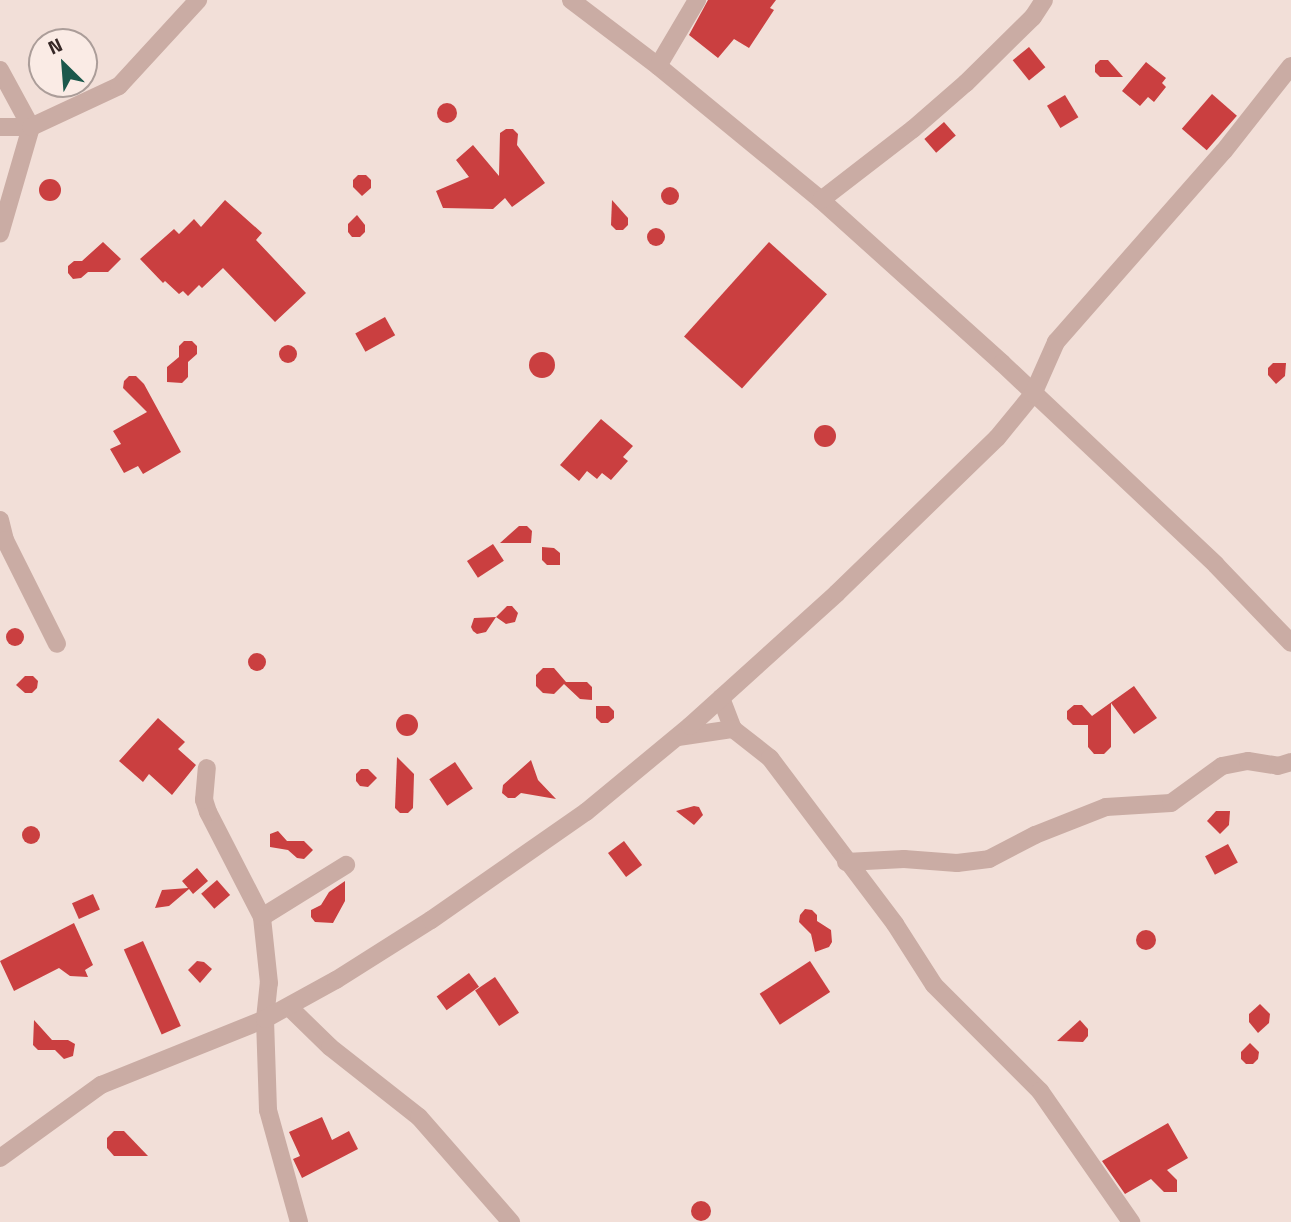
<!DOCTYPE html>
<style>
body{margin:0}
#map{position:relative;width:1291px;height:1222px;overflow:hidden;background:#f2dfd8;font-family:"Titillium Web",sans-serif}
div>[style]{position:absolute}
.building>*{inset:0;background:#ca3f40;transform-origin:0 0}
.round{border-radius:50%}
.minor>*{height:18px;margin:-9px;padding:0 9px;transform-origin:9px;border-radius:9px;background:#caaca4}
span{translate:-50% -50%;white-space:nowrap;text-align:center;line-height:1.15;-webkit-text-stroke:7px #faebe5;paint-order:stroke}
.north{position:absolute;left:28px;top:28px;width:70px;height:70px;box-sizing:border-box;background:#faebe5;border:2px solid #ab9d99;border-radius:50%;rotate:335deg;font-size:19px;font-weight:700;line-height:28px;text-align:center;color:#352726}
.north::after{content:'';display:block;margin:auto;width:24px;height:32px;background:#1b584c;clip-path:polygon(50% 0,100% 100%,50% 72%,0 100%)}
</style>
<div id="map">
<div class="building">
<i style="clip-path:polygon(708px 0,776px 0,770px 8px,774px 10px,749px 48px,734px 39px,718px 58px,689px 35px)"></i>
<i style="left:1029px;top:47px;width:26px;height:21px;rotate:51deg"></i>
<i style="clip-path:polygon(1100px 60px,1108px 60px,1123px 77px,1100px 77px,1095px 72px,1095px 65px)"></i>
<i style="clip-path:polygon(1146px 62px,1166px 78px,1162px 83px,1166px 87px,1154px 102px,1148px 97px,1140px 106px,1122px 91px)"></i>
<i style="left:1212px;top:94px;width:33px;height:46px;rotate:41deg"></i>
<i style="left:1065px;top:95px;width:26px;height:21px;rotate:59deg"></i>
<i class="round" style="left:437px;top:103px;width:20px;height:20px"></i>
<i style="left:944px;top:122px;width:18px;height:26px;rotate:49deg"></i>
<i style="clip-path:polygon(506px 129px,513px 129px,518px 134px,517px 145px,545px 183px,512px 207px,505px 198px,493px 209px,443px 208px,436px 191px,469px 177px,456px 160px,473px 145px,499px 176px,500px 133px)"></i>
<i style="clip-path:polygon(358px 175px,366px 175px,371px 180px,371px 188px,362px 196px,353px 187px,353px 180px)"></i>
<i class="round" style="left:39px;top:179px;width:22px;height:22px"></i>
<i class="round" style="left:661px;top:187px;width:18px;height:18px"></i>
<i style="clip-path:polygon(225px 200px,262px 233px,256px 240px,306px 293px,275px 322px,223px 268px,202px 288px,199px 285px,188px 296px,183px 291px,179px 294px,165px 281px,163px 283px,140px 259px,174px 229px,179px 234px,194px 219px,201px 227px)"></i>
<i style="clip-path:polygon(612px 200px,628px 218px,628px 225px,623px 230px,616px 230px,611px 225px)"></i>
<i style="clip-path:polygon(357px 215px,365px 225px,365px 232px,360px 237px,352px 237px,348px 232px,348px 224px)"></i>
<i class="round" style="left:647px;top:228px;width:18px;height:18px"></i>
<i style="clip-path:polygon(103px 242px,121px 259px,108px 272px,88px 272px,81px 278px,73px 279px,68px 273px,68px 266px,74px 261px,82px 261px)"></i>
<i style="left:769px;top:242px;width:78px;height:127px;rotate:42deg"></i>
<i style="left:385px;top:317px;width:21px;height:34px;rotate:61deg"></i>
<i style="clip-path:polygon(184px 341px,192px 341px,197px 346px,197px 354px,188px 362px,188px 377px,182px 383px,167px 382px,167px 367px,179px 357px,179px 346px)"></i>
<i class="round" style="left:279px;top:345px;width:18px;height:18px"></i>
<i class="round" style="left:529px;top:352px;width:26px;height:26px"></i>
<i style="clip-path:polygon(1273px 363px,1286px 363px,1285px 376px,1276px 384px,1268px 375px,1268px 368px)"></i>
<i style="clip-path:polygon(129px 376px,136px 376px,144px 384px,181px 452px,143px 474px,138px 466px,124px 473px,110px 449px,121px 444px,113px 431px,147px 412px,123px 388px,124px 381px)"></i>
<i style="clip-path:polygon(601px 419px,633px 446px,623px 457px,628px 461px,611px 480px,602px 473px,597px 479px,587px 471px,579px 481px,560px 465px)"></i>
<i class="round" style="left:814px;top:425px;width:22px;height:22px"></i>
<i style="clip-path:polygon(519px 526px,527px 526px,532px 531px,531px 543px,500px 543px)"></i>
<i style="left:493px;top:544px;width:20px;height:31px;rotate:57deg"></i>
<i style="clip-path:polygon(542px 547px,554px 548px,560px 553px,560px 565px,547px 565px,542px 560px)"></i>
<i style="clip-path:polygon(507px 606px,512px 606px,518px 613px,515px 622px,506px 624px,496px 617px,486px 632px,477px 634px,473px 631px,471px 627px,474px 618px,496px 617px)"></i>
<i class="round" style="left:6px;top:628px;width:18px;height:18px"></i>
<i class="round" style="left:248px;top:653px;width:18px;height:18px"></i>
<i style="clip-path:polygon(543px 668px,554px 668px,566px 682px,587px 682px,592px 687px,592px 700px,580px 699px,564px 684px,554px 694px,543px 693px,536px 686px,536px 675px)"></i>
<i style="clip-path:polygon(25px 676px,33px 676px,38px 681px,37px 688px,32px 693px,25px 693px,16px 685px)"></i>
<i style="clip-path:polygon(1134px 686px,1157px 718px,1134px 734px,1111px 703px,1111px 747px,1104px 754px,1094px 754px,1088px 747px,1088px 725px,1073px 725px,1067px 719px,1067px 711px,1074px 705px,1082px 705px,1092px 716px)"></i>
<i style="clip-path:polygon(596px 706px,609px 706px,614px 711px,614px 718px,608px 723px,601px 723px,596px 718px)"></i>
<i class="round" style="left:396px;top:714px;width:22px;height:22px"></i>
<i style="clip-path:polygon(158px 718px,185px 742px,178px 749px,196px 765px,172px 795px,149px 774px,143px 782px,119px 761px)"></i>
<i style="clip-path:polygon(397px 757px,414px 774px,413px 808px,408px 813px,400px 813px,395px 808px)"></i>
<i style="clip-path:polygon(531px 760px,538px 780px,556px 799px,521px 793px,515px 798px,508px 798px,502px 793px,503px 785px)"></i>
<i style="left:455px;top:762px;width:32px;height:31px;rotate:56deg"></i>
<i style="clip-path:polygon(361px 769px,368px 769px,377px 778px,368px 787px,360px 786px,356px 781px,356px 774px)"></i>
<i style="clip-path:polygon(694px 806px,699px 807px,703px 815px,694px 825px,676px 811px)"></i>
<i style="clip-path:polygon(1216px 811px,1230px 811px,1229px 825px,1220px 834px,1207px 821px)"></i>
<i class="round" style="left:22px;top:826px;width:18px;height:18px"></i>
<i style="clip-path:polygon(278px 831px,287px 841px,304px 841px,313px 850px,304px 859px,297px 858px,288px 850px,270px 847px,270px 834px)"></i>
<i style="left:624px;top:841px;width:30px;height:20px;rotate:53deg"></i>
<i style="left:1228px;top:844px;width:21px;height:26px;rotate:62deg"></i>
<i style="clip-path:polygon(197px 868px,208px 881px,193px 894px,189px 889px,169px 906px,155px 908px,162px 890px,188px 888px,182px 881px)"></i>
<i style="left:217px;top:880px;width:20px;height:21px;rotate:49deg"></i>
<i style="clip-path:polygon(345px 881px,345px 901px,333px 923px,315px 922px,311px 917px,311px 910px,321px 905px,329px 892px)"></i>
<i style="left:93px;top:894px;width:17px;height:23px;rotate:66deg"></i>
<i style="clip-path:polygon(805px 909px,812px 910px,817px 915px,817px 921px,831px 930px,832px 942px,829px 947px,815px 952px,811px 934px,799px 922px,800px 915px)"></i>
<i style="clip-path:polygon(74px 923px,93px 965px,85px 970px,88px 977px,70px 976px,59px 968px,14px 991px,0 961px)"></i>
<i class="round" style="left:1136px;top:930px;width:20px;height:20px"></i>
<i style="left:143px;top:941px;width:93px;height:21px;rotate:66deg"></i>
<i style="clip-path:polygon(197px 961px,204px 962px,212px 969px,200px 983px,188px 970px)"></i>
<i style="left:810px;top:961px;width:37px;height:60px;rotate:57deg"></i>
<i style="left:469px;top:973px;width:17px;height:40px;rotate:54deg"></i>
<i style="left:495px;top:977px;width:43px;height:24px;rotate:56deg"></i>
<i style="clip-path:polygon(1260px 1004px,1270px 1014px,1269px 1023px,1258px 1033px,1249px 1022px,1249px 1014px)"></i>
<i style="clip-path:polygon(34px 1020px,52px 1040px,68px 1040px,75px 1044px,73px 1056px,64px 1059px,55px 1050px,38px 1050px,33px 1045px)"></i>
<i style="clip-path:polygon(1080px 1020px,1088px 1029px,1088px 1036px,1083px 1042px,1057px 1041px)"></i>
<i style="clip-path:polygon(1250px 1043px,1259px 1052px,1258px 1059px,1253px 1064px,1246px 1064px,1241px 1059px,1241px 1052px)"></i>
<i style="clip-path:polygon(322px 1117px,332px 1140px,349px 1131px,358px 1149px,302px 1178px,293px 1159px,300px 1156px,289px 1132px)"></i>
<i style="clip-path:polygon(1168px 1123px,1188px 1158px,1167px 1170px,1177px 1180px,1177px 1192px,1164px 1192px,1151px 1179px,1125px 1194px,1102px 1161px)"></i>
<i style="clip-path:polygon(114px 1131px,124px 1131px,148px 1156px,114px 1156px,107px 1148px,107px 1138px)"></i>
<i class="round" style="left:691px;top:1201px;width:20px;height:20px"></i>
</div>
<div class="minor">
<i style="left:571px;top:0;width:109px;rotate:37.2deg"></i>
<i style="left:658px;top:66px;width:211px;rotate:39.4deg"></i>
<i style="left:821px;top:200px;width:244px;rotate:42deg"></i>
<i style="left:1002px;top:363px;width:294px;rotate:43.3deg"></i>
<i style="left:1216px;top:565px;width:108px;rotate:46.1deg"></i>
<i style="left:658px;top:66px;width:77px;rotate:-59.4deg"></i>
<i style="left:0;top:70px;width:65px;rotate:61.5deg"></i>
<i style="left:31px;top:127px;width:111px;rotate:106.2deg"></i>
<i style="left:0;top:127px;width:31px"></i>
<i style="left:31px;top:127px;width:97px;rotate:-25deg"></i>
<i style="left:119px;top:86px;width:117px;rotate:-47.4deg"></i>
<i style="left:821px;top:200px;width:116px;rotate:-37.7deg"></i>
<i style="left:913px;top:129px;width:70px;rotate:-41deg"></i>
<i style="left:966px;top:83px;width:94px;rotate:-44.6deg"></i>
<i style="left:1033px;top:17px;width:20px;rotate:-57deg"></i>
<i style="left:0;top:520px;width:21px;rotate:76deg"></i>
<i style="left:5px;top:540px;width:116px;rotate:63.4deg"></i>
<i style="left:721px;top:698px;width:33px;rotate:69deg"></i>
<i style="left:733px;top:729px;width:47px;rotate:38.1deg"></i>
<i style="left:770px;top:758px;width:208px;rotate:53deg"></i>
<i style="left:895px;top:924px;width:72px;rotate:57.4deg"></i>
<i style="left:934px;top:985px;width:150px;rotate:45deg"></i>
<i style="left:1040px;top:1091px;width:160px;rotate:55.2deg"></i>
<i style="left:678px;top:737px;width:56px;rotate:-8.3deg"></i>
<i style="left:846px;top:862px;width:58px;rotate:-3deg"></i>
<i style="left:904px;top:859px;width:53px;rotate:4.3deg"></i>
<i style="left:957px;top:863px;width:32px;rotate:-7deg"></i>
<i style="left:989px;top:859px;width:52px;rotate:-27.6deg"></i>
<i style="left:1035px;top:835px;width:76px;rotate:-21.5deg"></i>
<i style="left:1106px;top:807px;width:65px;rotate:-3.5deg"></i>
<i style="left:1171px;top:803px;width:63px;rotate:-36deg"></i>
<i style="left:1222px;top:766px;width:26px;rotate:-11deg"></i>
<i style="left:1248px;top:761px;width:30px;rotate:9deg"></i>
<i style="left:1278px;top:766px;width:14px;rotate:-17deg"></i>
<i style="left:262px;top:917px;width:99px;rotate:-31.8deg"></i>
<i style="left:289px;top:1007px;width:57px;rotate:44.3deg"></i>
<i style="left:330px;top:1047px;width:113px;rotate:38.2deg"></i>
<i style="left:419px;top:1117px;width:140px;rotate:48.8deg"></i>
<i style="left:0;top:1158px;width:125px;rotate:-35.9deg"></i>
<i style="left:101px;top:1085px;width:177px;rotate:-21.9deg"></i>
<i style="left:265px;top:1019px;width:36px;rotate:-84deg"></i>
<i style="left:269px;top:983px;width:66px;rotate:-96.1deg"></i>
<i style="left:262px;top:917px;width:118px;rotate:-117.2deg"></i>
<i style="left:208px;top:812px;width:13px;rotate:-108deg"></i>
<i style="left:204px;top:800px;width:32px;rotate:-85deg"></i>
<i style="left:299px;top:1222px;width:116px;rotate:-105.5deg"></i>
<i style="left:268px;top:1110px;width:91px;rotate:-91.9deg"></i>
<i style="left:265px;top:1019px;width:81px;rotate:-28.8deg"></i>
<i style="left:336px;top:980px;width:112px;rotate:-32.3deg"></i>
<i style="left:431px;top:920px;width:189px;rotate:-34.9deg"></i>
<i style="left:586px;top:812px;width:135px;rotate:-39.6deg"></i>
<i style="left:690px;top:726px;width:198px;rotate:-42.1deg"></i>
<i style="left:837px;top:593px;width:223px;rotate:-44.1deg"></i>
<i style="left:997px;top:438px;width:57px;rotate:-50.7deg"></i>
<i style="left:1033px;top:394px;width:57px;rotate:-66.1deg"></i>
<i style="left:1056px;top:342px;width:254px;rotate:-48.7deg"></i>
<i style="left:1224px;top:151px;width:108px;rotate:-51.8deg"></i>
</div>
<div class="north">N</div>
</div>
